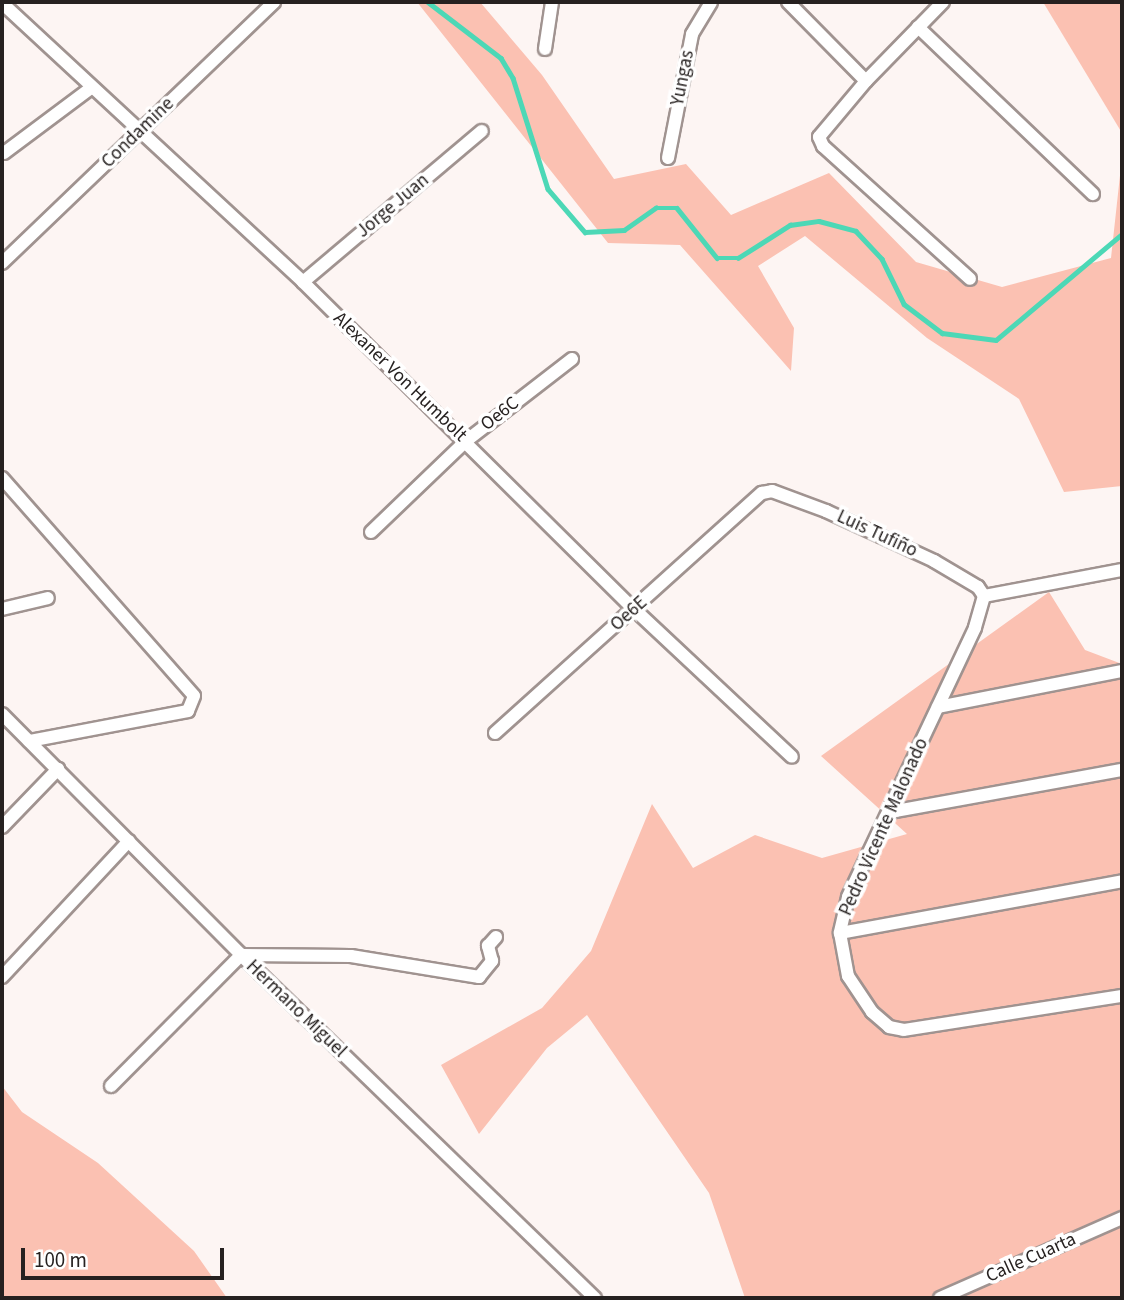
<!DOCTYPE html>
<meta charset="utf-8">
<style>
body{margin:0}
#map{position:relative;width:1124px;height:1300px;overflow:hidden;background:#fdf5f3;font-family:"Source Sans 3",sans-serif}
div>[style]{position:absolute}
.green>*{inset:0;background:#fbc1b2}
.stream>*{height:4.5px;margin:-2.25px;padding:0 2.25px;transform-origin:2.25px;border-radius:2.25px;background:#4cd8b6}
.roads{filter:drop-shadow(2px 0 #a09390) drop-shadow(-2px 0 #a09390) drop-shadow(0 2px #a09390) drop-shadow(0 -2px #a09390)}
.minor>*{height:12px;margin:-6px;padding:0 6px;transform-origin:6px;border-radius:6px;background:#fff}
span{translate:-50% -50%;white-space:nowrap;text-align:center;line-height:1.15;-webkit-text-stroke:7px #fff;paint-order:stroke}
.street-label{font-size:19px;color:#262120}
.frame{position:absolute;inset:0;border:4px solid #262120;pointer-events:none}
.scale{position:absolute;left:21px;top:1248px;width:203px;height:32px;box-sizing:border-box;border:4px solid #262120;border-top:0;padding-left:9px;font-size:21px;line-height:24px;white-space:nowrap;color:#262120;-webkit-text-stroke:5px #fff;paint-order:stroke}
</style>
<div id="map">
<div class="green">
<i style="clip-path:polygon(417px 2px,480px 2px,542px 75px,614px 179px,686px 164px,731px 215px,829px 173px,916px 262px,1002px 287px,1111px 258px,1122px 157px,1122px 486px,1064px 492px,1019px 399px,927px 338px,805px 236px,758px 266px,794px 328px,791px 371px,680px 245px,608px 243px)"></i>
<i style="clip-path:polygon(1043px 2px,1122px 2px,1122px 133px)"></i>
<i style="clip-path:polygon(1049px 592px,1085px 650px,1122px 664px,1122px 1298px,745px 1298px,709px 1193px,587px 1015px,547px 1048px,479px 1134px,441px 1065px,542px 1008px,591px 951px,652px 804px,693px 868px,755px 835px,822px 858px,907px 834px,821px 756px)"></i>
<i style="clip-path:polygon(2px 1086px,22px 1112px,98px 1163px,194px 1251px,227px 1298px,2px 1298px)"></i>
</div>
<div class="stream">
<i style="left:428px;top:2px;width:92px;rotate:37.5deg"></i>
<i style="left:501px;top:58px;width:23px;rotate:59deg"></i>
<i style="left:513px;top:78px;width:116px;rotate:72.5deg"></i>
<i style="left:548px;top:189px;width:57px;rotate:49.3deg"></i>
<i style="left:585px;top:232px;width:39px;rotate:-3deg"></i>
<i style="left:624px;top:230px;width:39px;rotate:-35deg"></i>
<i style="left:656px;top:208px;width:21px"></i>
<i style="left:677px;top:208px;width:64px;rotate:51.3deg"></i>
<i style="left:717px;top:258px;width:21px"></i>
<i style="left:738px;top:258px;width:62px;rotate:-32.4deg"></i>
<i style="left:790px;top:225px;width:29px;rotate:-8deg"></i>
<i style="left:819px;top:221px;width:38px;rotate:15deg"></i>
<i style="left:856px;top:231px;width:38px;rotate:47deg"></i>
<i style="left:882px;top:259px;width:50px;rotate:63.9deg"></i>
<i style="left:904px;top:304px;width:48px;rotate:37.3deg"></i>
<i style="left:942px;top:333px;width:54px;rotate:7.4deg"></i>
<i style="left:996px;top:340px;width:165px;rotate:-40.1deg"></i>
</div>
<div class="roads">
<div class="minor">
<i style="left:788px;top:2px;width:111px;rotate:45.4deg"></i>
<i style="left:943px;top:2px;width:110px;rotate:134.3deg"></i>
<i style="left:866px;top:81px;width:73px;rotate:130deg"></i>
<i style="left:819px;top:137px;width:10px;rotate:66deg"></i>
<i style="left:823px;top:146px;width:198px;rotate:42.1deg"></i>
<i style="left:2px;top:3px;width:410px;rotate:42.8deg"></i>
<i style="left:303px;top:282px;width:465px;rotate:44.7deg"></i>
<i style="left:634px;top:609px;width:216px;rotate:43.1deg"></i>
<i style="left:918px;top:27px;width:242px;rotate:43.7deg"></i>
<i style="left:545px;top:49px;width:48px;rotate:-81.5deg"></i>
<i style="left:4px;top:153px;width:109px;rotate:-36.8deg"></i>
<i style="left:668px;top:158px;width:126px;rotate:-79deg"></i>
<i style="left:692px;top:34px;width:37px;rotate:-59deg"></i>
<i style="left:2px;top:263px;width:377px;rotate:-43.8deg"></i>
<i style="left:303px;top:282px;width:234px;rotate:-40.2deg"></i>
<i style="left:2px;top:478px;width:290px;rotate:48.6deg"></i>
<i style="left:194px;top:696px;width:16px;rotate:112deg"></i>
<i style="left:188px;top:711px;width:162px;rotate:169.3deg"></i>
<i style="left:371px;top:532px;width:132px;rotate:-43.8deg"></i>
<i style="left:466px;top:441px;width:134px;rotate:-37.7deg"></i>
<i style="left:984px;top:596px;width:33px;rotate:106deg"></i>
<i style="left:975px;top:628px;width:297px;rotate:115.3deg"></i>
<i style="left:848px;top:897px;width:37px;rotate:103deg"></i>
<i style="left:840px;top:933px;width:44px;rotate:79.5deg"></i>
<i style="left:848px;top:976px;width:43px;rotate:56.3deg"></i>
<i style="left:872px;top:1012px;width:23px;rotate:41deg"></i>
<i style="left:889px;top:1027px;width:15px;rotate:11deg"></i>
<i style="left:904px;top:1030px;width:221px;rotate:-8.9deg"></i>
<i style="left:984px;top:596px;width:140px;rotate:-10.7deg"></i>
<i style="left:2px;top:609px;width:47px;rotate:-13.4deg"></i>
<i style="left:938px;top:707px;width:187px;rotate:-11.1deg"></i>
<i style="left:2px;top:714px;width:339px;rotate:45.2deg"></i>
<i style="left:241px;top:955px;width:493px;rotate:44.1deg"></i>
<i style="left:495px;top:733px;width:359px;rotate:-42deg"></i>
<i style="left:762px;top:493px;width:10px;rotate:-11deg"></i>
<i style="left:772px;top:491px;width:58px;rotate:20.3deg"></i>
<i style="left:826px;top:511px;width:119px;rotate:24.8deg"></i>
<i style="left:934px;top:561px;width:51px;rotate:30.6deg"></i>
<i style="left:978px;top:587px;width:11px;rotate:56deg"></i>
<i style="left:890px;top:812px;width:236px;rotate:-10.3deg"></i>
<i style="left:2px;top:827px;width:81px;rotate:-46deg"></i>
<i style="left:840px;top:933px;width:287px;rotate:-10.4deg"></i>
<i style="left:2px;top:977px;width:186px;rotate:-47deg"></i>
<i style="left:111px;top:1086px;width:185px;rotate:-45.2deg"></i>
<i style="left:241px;top:955px;width:110px;rotate:0.5deg"></i>
<i style="left:351px;top:956px;width:130px;rotate:9.3deg"></i>
<i style="left:479px;top:977px;width:21px;rotate:-51deg"></i>
<i style="left:492px;top:961px;width:16px;rotate:-105deg"></i>
<i style="left:488px;top:946px;width:12px;rotate:-48deg"></i>
<i style="left:940px;top:1298px;width:199px;rotate:-23.7deg"></i>
</div>
</div>
<div class="street-label">
<span style="left:683px;top:78px;rotate:-79deg">Yungas</span>
<span style="left:138px;top:133px;rotate:-44deg">Condamine</span>
<span style="left:393px;top:206px;rotate:-40deg">Jorge Juan</span>
<span style="left:400px;top:377px;rotate:44deg">Alexaner Von Humbolt</span>
<span style="left:500px;top:414px;rotate:-38deg">Oe6C</span>
<span style="left:877px;top:534px;rotate:25deg">Luis Tufiño</span>
<span style="left:629px;top:614px;rotate:-42deg">Oe6E</span>
<span style="left:884px;top:827px;rotate:-66deg">Pedro Vicente Malonado</span>
<span style="left:296px;top:1009px;rotate:44deg">Hermano Miguel</span>
<span style="left:1031px;top:1258px;rotate:-24deg">Calle Cuarta</span>
</div>
<div class="frame"></div>
<div class="scale">100 m</div>
</div>
